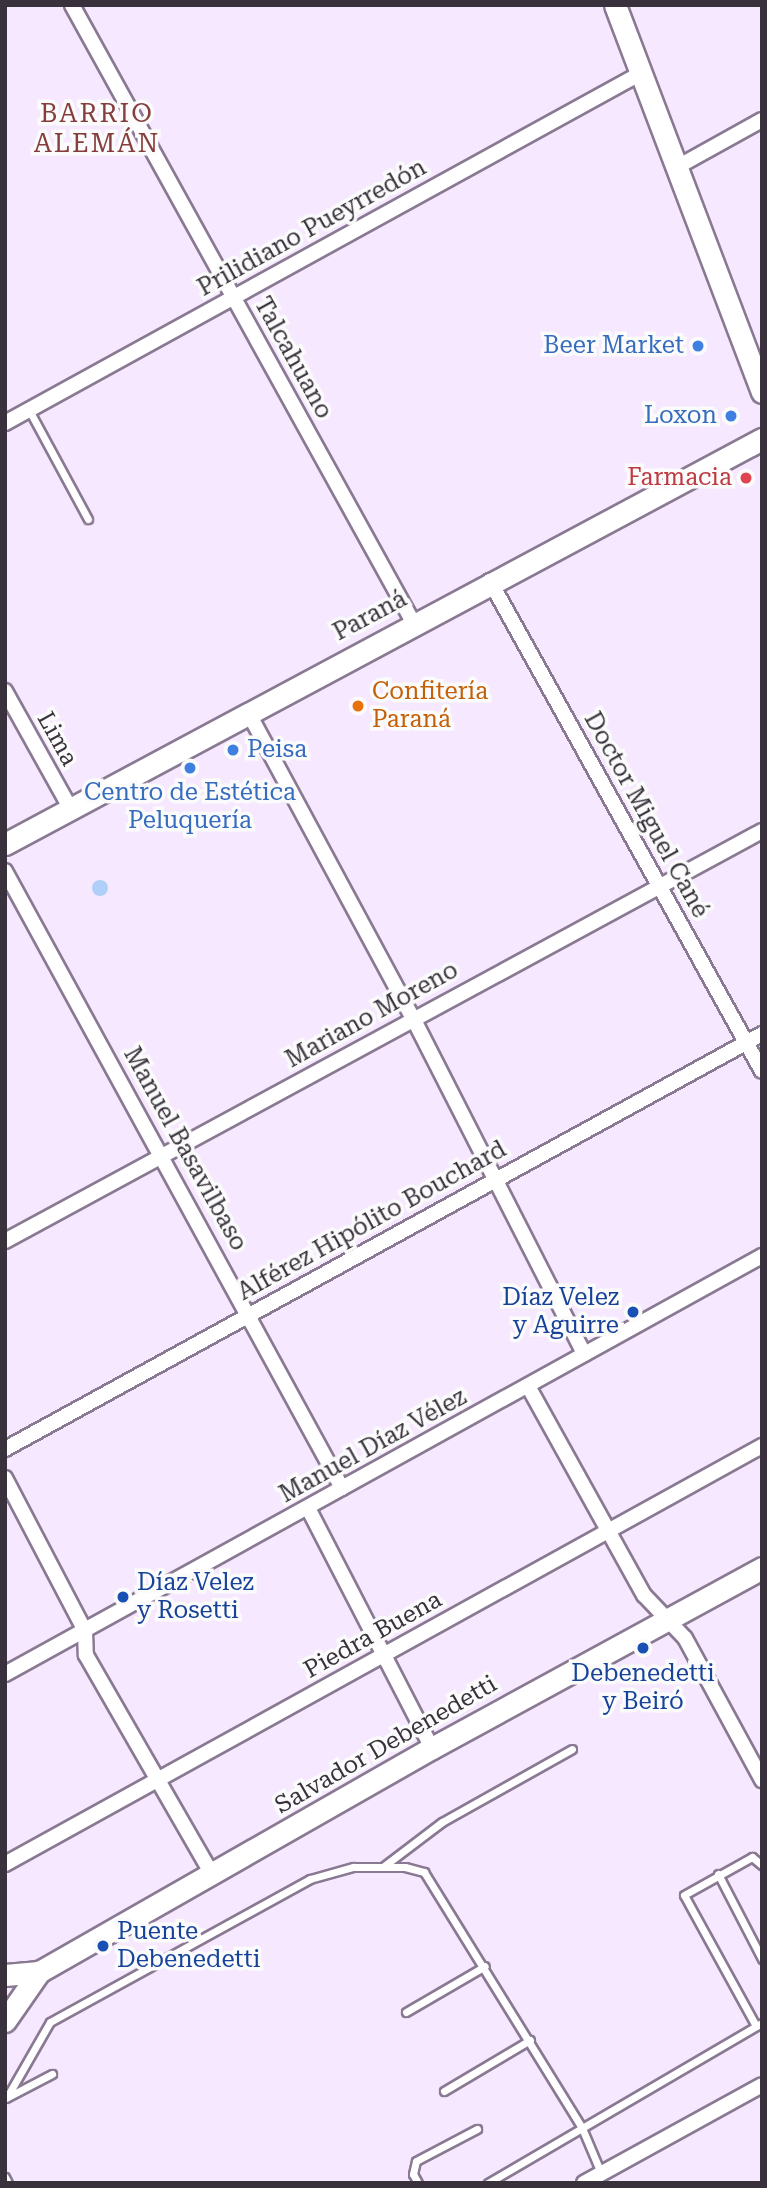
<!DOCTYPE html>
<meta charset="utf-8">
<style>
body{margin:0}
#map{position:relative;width:767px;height:2188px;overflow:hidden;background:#f6e8ff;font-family:"Roboto Serif",serif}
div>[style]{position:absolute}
.water>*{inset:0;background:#b0cff8}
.round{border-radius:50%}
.roads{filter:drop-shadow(2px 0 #897992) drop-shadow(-2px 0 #897992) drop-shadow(0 2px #897992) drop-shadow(0 -2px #897992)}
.lane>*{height:7px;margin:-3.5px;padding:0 3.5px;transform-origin:3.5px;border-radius:3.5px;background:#fff}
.street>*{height:14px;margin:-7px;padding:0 7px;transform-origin:7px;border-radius:7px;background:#fff}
.secondary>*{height:21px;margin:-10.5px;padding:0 10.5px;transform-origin:10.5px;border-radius:10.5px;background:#fff}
.dots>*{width:19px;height:19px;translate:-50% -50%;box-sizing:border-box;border:4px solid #fbfbfb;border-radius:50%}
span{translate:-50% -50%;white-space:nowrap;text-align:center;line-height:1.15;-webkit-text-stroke:7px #fbfbfb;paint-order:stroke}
.street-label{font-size:24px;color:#39323d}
.shop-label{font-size:24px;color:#366cbe}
.right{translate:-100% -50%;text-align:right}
.left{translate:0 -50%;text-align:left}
.health-label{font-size:24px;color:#be3a42}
.food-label{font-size:24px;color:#c56008}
.transit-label{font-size:24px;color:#164399}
.neighbourhood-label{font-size:26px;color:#863d3d;letter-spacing:2px}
.frame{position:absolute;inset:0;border:7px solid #39323d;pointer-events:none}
</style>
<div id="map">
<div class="water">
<i class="round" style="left:92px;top:880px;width:16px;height:16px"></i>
</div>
<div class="roads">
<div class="lane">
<i style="left:29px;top:410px;width:124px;rotate:61.6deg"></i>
<i style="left:384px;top:1866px;width:73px;rotate:-37.2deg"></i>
<i style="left:442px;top:1822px;width:149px;rotate:-29.3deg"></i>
<i style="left:718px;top:1874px;width:96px;rotate:62.6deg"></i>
<i style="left:406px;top:2012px;width:91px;rotate:-30.2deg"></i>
<i style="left:756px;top:2026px;width:149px;rotate:-118.8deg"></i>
<i style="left:684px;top:1895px;width:78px;rotate:-29.2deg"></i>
<i style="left:752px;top:1857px;width:13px;rotate:39deg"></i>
<i style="left:444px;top:2091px;width:100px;rotate:-30.7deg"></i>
<i style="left:7px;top:2097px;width:86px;rotate:-60.2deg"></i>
<i style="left:50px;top:2022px;width:297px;rotate:-28.8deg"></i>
<i style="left:310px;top:1879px;width:45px;rotate:-15.6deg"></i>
<i style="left:353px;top:1867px;width:52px"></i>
<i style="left:405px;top:1867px;width:20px;rotate:15deg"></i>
<i style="left:424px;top:1872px;width:301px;rotate:58.3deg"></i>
<i style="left:582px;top:2128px;width:109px;rotate:149.7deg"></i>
<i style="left:6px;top:2098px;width:52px;rotate:-27.6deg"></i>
<i style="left:601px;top:2173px;width:49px;rotate:-112.9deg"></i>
<i style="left:582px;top:2128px;width:208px;rotate:-30.3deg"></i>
<i style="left:5px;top:2177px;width:7px;rotate:63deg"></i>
<i style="left:418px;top:2183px;width:10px;rotate:-119deg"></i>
<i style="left:413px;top:2174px;width:13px;rotate:-77deg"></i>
<i style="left:416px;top:2161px;width:69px;rotate:-27.7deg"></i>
</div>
<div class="street">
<i style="left:72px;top:5px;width:705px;rotate:61.07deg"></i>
<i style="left:679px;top:166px;width:95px;rotate:-29deg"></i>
<i style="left:5px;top:423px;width:726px;rotate:-28.82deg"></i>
<i style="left:490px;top:581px;width:560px;rotate:60.97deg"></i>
<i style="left:5px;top:691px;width:134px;rotate:60.9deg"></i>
<i style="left:248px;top:712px;width:348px;rotate:61.7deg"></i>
<i style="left:413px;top:1018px;width:377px;rotate:63deg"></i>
<i style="left:5px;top:871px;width:703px;rotate:61.36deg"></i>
<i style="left:5px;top:1241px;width:861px;rotate:-28.44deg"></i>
<i style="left:528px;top:1386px;width:239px;rotate:61deg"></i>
<i style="left:644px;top:1595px;width:59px;rotate:46.4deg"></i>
<i style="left:685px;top:1638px;width:162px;rotate:61.5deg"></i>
<i style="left:5px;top:1449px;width:863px;rotate:-28.73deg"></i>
<i style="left:5px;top:1478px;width:173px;rotate:62.4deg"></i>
<i style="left:85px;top:1631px;width:24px;rotate:88deg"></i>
<i style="left:86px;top:1655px;width:253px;rotate:60.1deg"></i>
<i style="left:308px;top:1508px;width:270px;rotate:62.7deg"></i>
<i style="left:5px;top:1674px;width:865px;rotate:-28.91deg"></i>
<i style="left:5px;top:1864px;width:865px;rotate:-28.91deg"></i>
<i style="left:584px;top:2183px;width:203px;rotate:-28.8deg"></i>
</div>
<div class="secondary">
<i style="left:615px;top:5px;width:414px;rotate:69.2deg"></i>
<i style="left:5px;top:844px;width:859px;rotate:-28.15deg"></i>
<i style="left:5px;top:1975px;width:34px;rotate:-5deg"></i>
<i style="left:39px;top:1972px;width:452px;rotate:-29.7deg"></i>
<i style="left:432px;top:1748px;width:376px;rotate:-28.6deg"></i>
<i style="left:5px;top:2021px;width:60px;rotate:-55.2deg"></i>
</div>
</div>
<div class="dots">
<i style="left:698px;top:346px;background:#3f7fe0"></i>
<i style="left:731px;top:416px;background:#3f7fe0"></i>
<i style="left:746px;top:478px;background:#e0444e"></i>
<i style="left:358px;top:706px;background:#e8710a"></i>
<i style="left:233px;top:750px;background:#3f7fe0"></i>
<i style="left:190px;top:768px;background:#3f7fe0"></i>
<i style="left:633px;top:1312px;background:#1a4fb4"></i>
<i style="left:123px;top:1597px;background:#1a4fb4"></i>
<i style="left:643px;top:1648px;background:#1a4fb4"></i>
<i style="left:103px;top:1946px;background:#1a4fb4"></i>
</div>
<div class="street-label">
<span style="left:312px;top:228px;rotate:-29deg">Prilidiano Pueyrredón</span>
<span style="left:293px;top:358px;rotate:61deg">Talcahuano</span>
<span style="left:370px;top:616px;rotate:-28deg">Paraná</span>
<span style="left:57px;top:739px;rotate:61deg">Lima</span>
<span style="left:646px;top:815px;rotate:61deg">Doctor Miguel Cané</span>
<span style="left:372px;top:1015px;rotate:-29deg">Mariano Moreno</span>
<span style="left:185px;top:1149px;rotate:61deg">Manuel Basavilbaso</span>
<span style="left:372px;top:1221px;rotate:-29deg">Alférez Hipólito Bouchard</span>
<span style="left:373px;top:1446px;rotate:-29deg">Manuel Díaz Vélez</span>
<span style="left:373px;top:1635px;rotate:-29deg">Piedra Buena</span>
<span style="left:386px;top:1745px;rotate:-30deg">Salvador Debenedetti</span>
</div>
<div class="shop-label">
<span class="right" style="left:684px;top:346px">Beer Market</span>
<span class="right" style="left:717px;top:416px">Loxon</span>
<span class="left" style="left:247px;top:750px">Peisa</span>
<span style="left:190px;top:807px">Centro de Estética<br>Peluquería</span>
</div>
<div class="health-label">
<span class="right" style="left:732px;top:478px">Farmacia</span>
</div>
<div class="food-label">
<span class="left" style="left:372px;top:706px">Confitería<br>Paraná</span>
</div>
<div class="transit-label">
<span class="right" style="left:619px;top:1312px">Díaz Velez<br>y Aguirre</span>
<span class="left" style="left:137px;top:1597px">Díaz Velez<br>y Rosetti</span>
<span style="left:643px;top:1688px">Debenedetti<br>y Beiró</span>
<span class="left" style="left:117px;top:1946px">Puente<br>Debenedetti</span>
</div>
<div class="neighbourhood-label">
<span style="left:97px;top:129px">BARRIO<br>ALEMÁN</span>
</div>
<div class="frame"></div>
</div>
